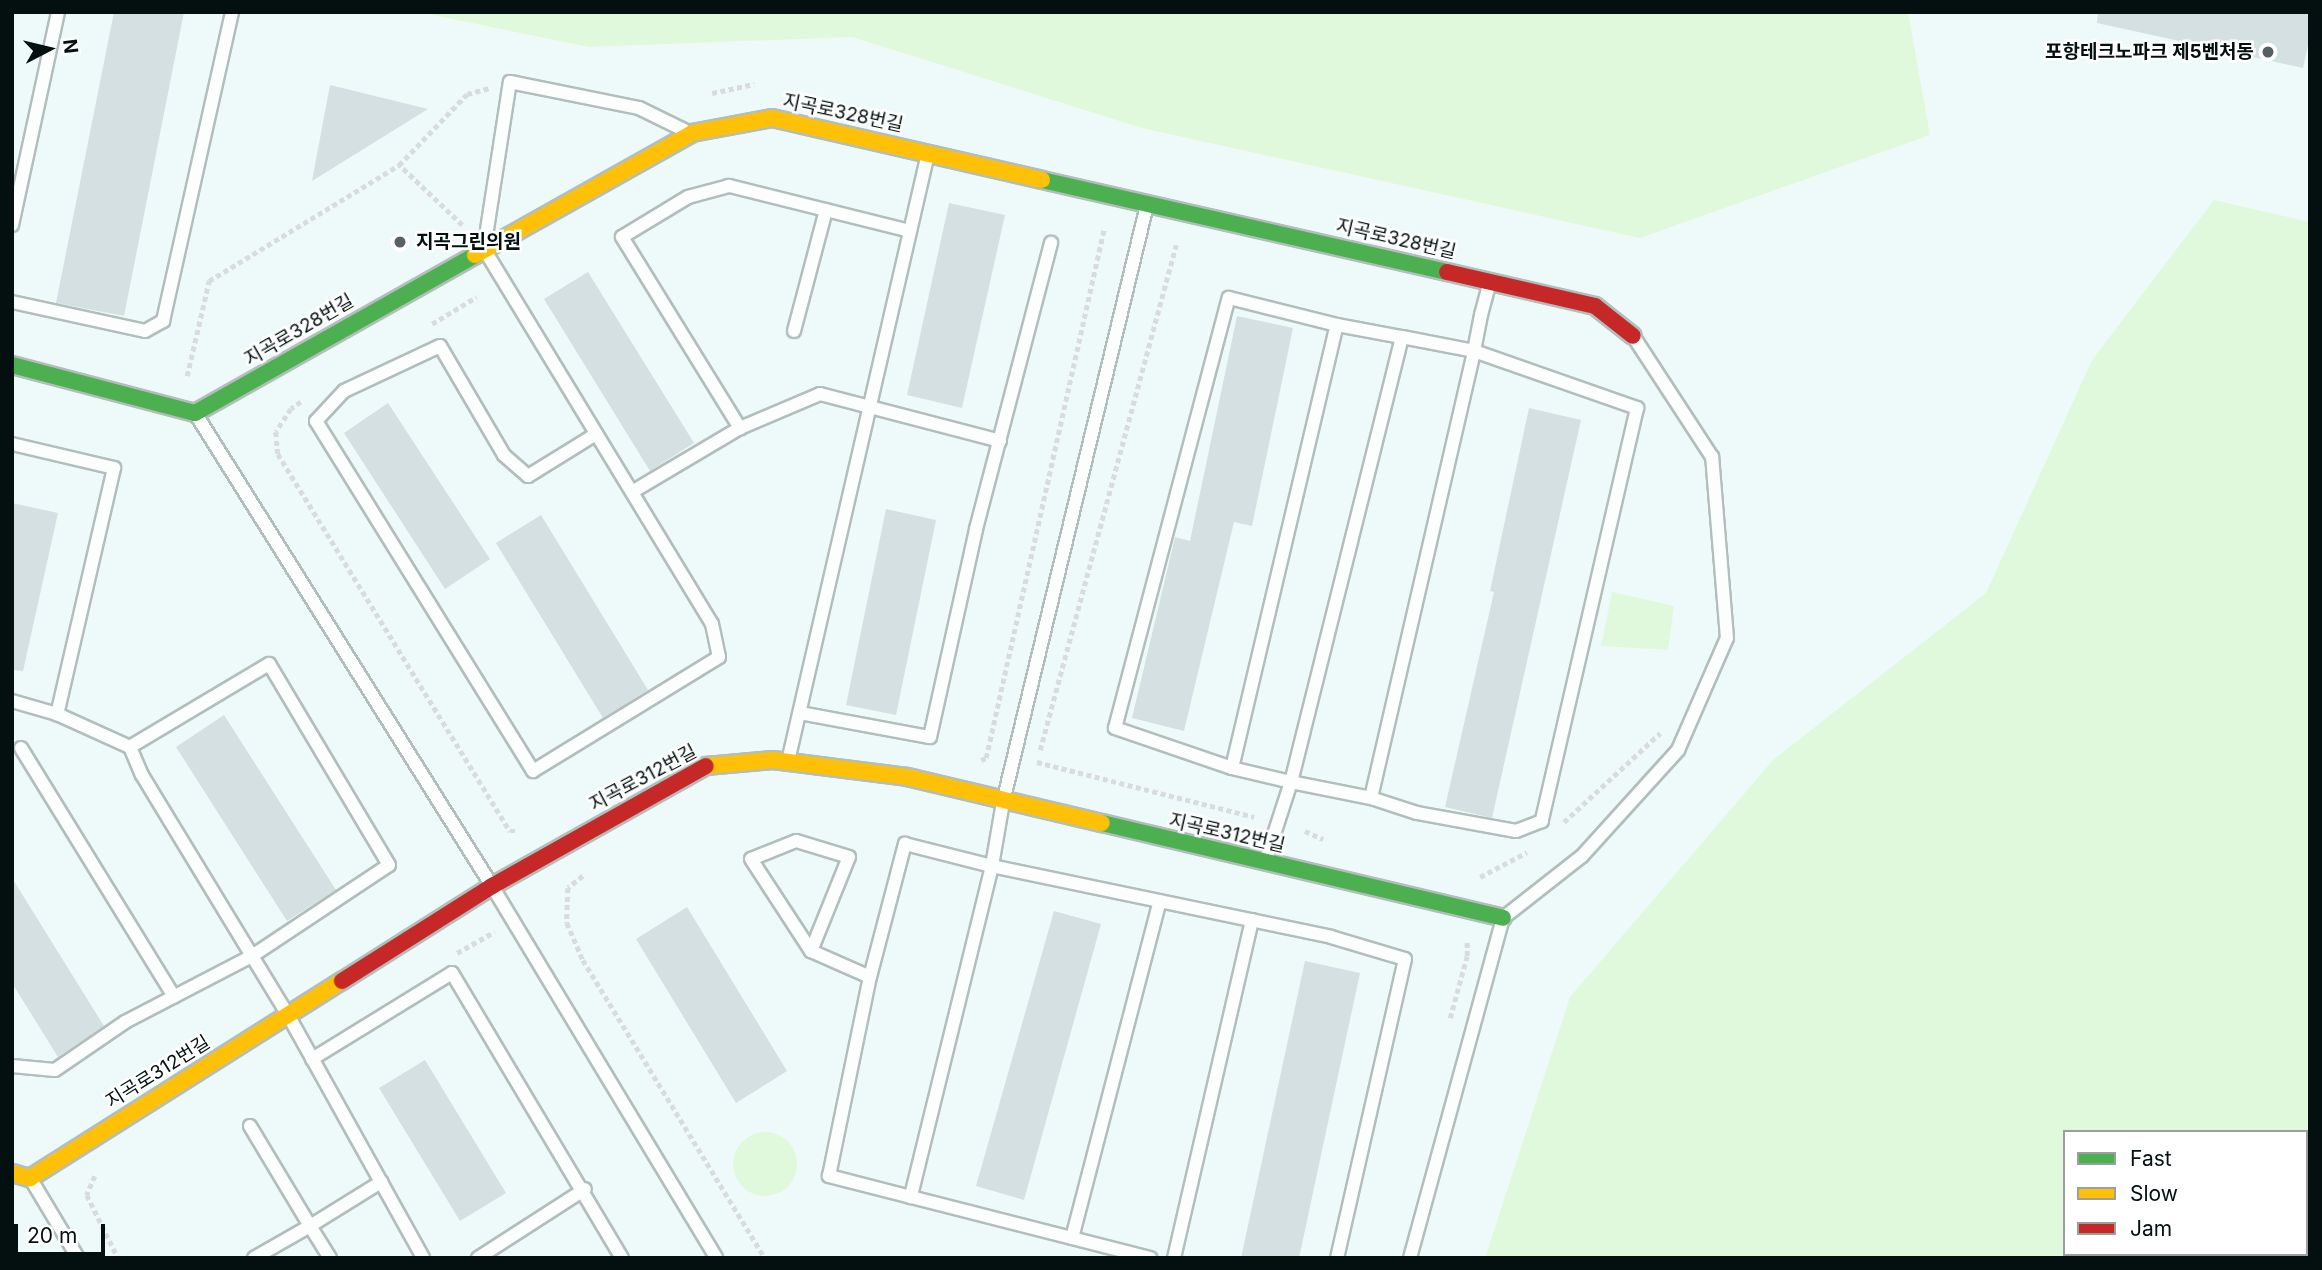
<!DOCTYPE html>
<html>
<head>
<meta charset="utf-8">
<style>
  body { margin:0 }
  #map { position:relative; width:2322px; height:1270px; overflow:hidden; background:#eefaf9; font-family:Inter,"Noto Sans KR",sans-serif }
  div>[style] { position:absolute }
  .green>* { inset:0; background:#e0f9dd }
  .round { border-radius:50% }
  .building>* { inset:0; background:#d4e0e2 }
  .path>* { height:4.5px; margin-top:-2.25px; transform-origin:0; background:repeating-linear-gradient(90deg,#d8dcdc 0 5px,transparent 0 8.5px) }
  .roads { filter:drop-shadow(2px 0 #b2bebc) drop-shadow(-2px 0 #b2bebc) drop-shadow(0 2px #b2bebc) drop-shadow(0 -2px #b2bebc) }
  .lane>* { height:12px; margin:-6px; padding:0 6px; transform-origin:6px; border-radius:6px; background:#fcfefe }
  .fast>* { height:16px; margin:-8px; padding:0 8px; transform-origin:8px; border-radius:8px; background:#4caf50 }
  .slow>* { height:16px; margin:-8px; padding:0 8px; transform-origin:8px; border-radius:8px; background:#ffc107 }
  .jam>* { height:16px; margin:-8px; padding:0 8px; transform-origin:8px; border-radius:8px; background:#c62828 }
  .dots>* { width:19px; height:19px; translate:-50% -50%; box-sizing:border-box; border:4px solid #fff; border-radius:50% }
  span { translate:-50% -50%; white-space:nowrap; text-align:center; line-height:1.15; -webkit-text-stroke:5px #fff; paint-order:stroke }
  .poi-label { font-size:19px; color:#041010; font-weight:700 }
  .right { translate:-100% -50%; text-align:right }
  .left { translate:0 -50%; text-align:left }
  .street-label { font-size:19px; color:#041010 }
  .frame { position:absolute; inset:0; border:14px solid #041010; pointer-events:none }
  .legend { position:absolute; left:2063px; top:1130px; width:245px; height:126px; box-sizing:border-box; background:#fff; border:2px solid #9b9f9f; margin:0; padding:9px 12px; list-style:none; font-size:21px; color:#041010 }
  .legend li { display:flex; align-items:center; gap:14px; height:35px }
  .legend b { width:35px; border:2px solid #9b9f9f }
  .north { position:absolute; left:14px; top:14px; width:70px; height:70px; -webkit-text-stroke:5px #fff; paint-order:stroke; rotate:83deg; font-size:19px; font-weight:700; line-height:28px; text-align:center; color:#041010 }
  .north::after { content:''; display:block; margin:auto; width:24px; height:32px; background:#041010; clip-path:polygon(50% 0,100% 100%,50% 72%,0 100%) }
  .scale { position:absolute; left:14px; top:1224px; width:91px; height:32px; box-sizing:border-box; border:4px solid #041010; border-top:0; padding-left:9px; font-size:21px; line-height:24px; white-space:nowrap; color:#041010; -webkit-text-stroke:5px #fff; paint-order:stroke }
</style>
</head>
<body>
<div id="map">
  <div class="green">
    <i style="clip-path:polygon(418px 12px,1908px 12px,1930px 135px,1640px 238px,1142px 128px,852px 37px,589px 47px)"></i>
    <i style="clip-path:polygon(evenodd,2214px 200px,2310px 222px,2310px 1258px,1485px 1258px,1570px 997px,1773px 760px,1986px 593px,2092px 360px,2214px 200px,2065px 1132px,2306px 1132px,2306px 1254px,2065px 1254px,2065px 1132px)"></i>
    <i style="clip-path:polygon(1612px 592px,1674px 606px,1668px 650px,1601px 646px)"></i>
    <i class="round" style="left:733px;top:1132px;width:64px;height:64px"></i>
  </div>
  <div class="building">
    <i style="clip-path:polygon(114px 12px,184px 12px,124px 316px,56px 303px)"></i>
    <i style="clip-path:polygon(2098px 12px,2310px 12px,2310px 36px,2303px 68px,2097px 23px)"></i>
    <i style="clip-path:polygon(330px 85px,428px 109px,312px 181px)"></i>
    <i style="clip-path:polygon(949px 203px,1005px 215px,962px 408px,907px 395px)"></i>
    <i style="clip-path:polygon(588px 272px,694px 443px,650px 471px,544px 299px)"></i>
    <i style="clip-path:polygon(1237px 316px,1293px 328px,1252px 526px,1234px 522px,1184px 731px,1132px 718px,1175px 537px,1190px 541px)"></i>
    <i style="clip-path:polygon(388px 403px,490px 559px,445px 589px,344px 433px)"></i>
    <i style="clip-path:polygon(1529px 408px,1581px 420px,1492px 818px,1445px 807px,1494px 592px,1490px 591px)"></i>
    <i style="clip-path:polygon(12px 503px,58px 513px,23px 671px,12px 670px)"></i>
    <i style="clip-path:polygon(886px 509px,936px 520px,896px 715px,846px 705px)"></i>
    <i style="clip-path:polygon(541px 515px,648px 690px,603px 718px,496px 543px)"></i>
    <i style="clip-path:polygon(224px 715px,336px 890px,287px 921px,176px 747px)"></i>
    <i style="clip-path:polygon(12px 878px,104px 1026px,58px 1057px,12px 983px)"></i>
    <i style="clip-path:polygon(687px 907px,787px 1071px,736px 1103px,636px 939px)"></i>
    <i style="clip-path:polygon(1054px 911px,1101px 924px,1024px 1200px,976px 1186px)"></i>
    <i style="clip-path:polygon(1305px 961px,1360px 973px,1299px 1258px,1241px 1258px)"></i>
    <i style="clip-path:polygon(425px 1060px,506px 1193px,460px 1221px,379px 1088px)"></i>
  </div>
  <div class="path">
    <i style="left:712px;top:93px;width:43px;rotate:-12.1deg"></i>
    <i style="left:462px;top:225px;width:87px;rotate:-136.4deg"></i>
    <i style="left:399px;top:165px;width:98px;rotate:-46.2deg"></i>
    <i style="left:467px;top:94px;width:23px;rotate:-15deg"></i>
    <i style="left:432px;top:324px;width:52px;rotate:-31.5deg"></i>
    <i style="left:187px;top:376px;width:98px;rotate:-77deg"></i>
    <i style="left:209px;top:281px;width:223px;rotate:-31.4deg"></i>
    <i style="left:301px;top:402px;width:12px;rotate:145deg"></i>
    <i style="left:291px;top:409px;width:27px;rotate:123deg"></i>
    <i style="left:276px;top:432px;width:22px;rotate:85deg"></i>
    <i style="left:278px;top:454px;width:443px;rotate:58.4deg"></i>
    <i style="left:510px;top:831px;width:8px"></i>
    <i style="left:1040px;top:750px;width:523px;rotate:-74.93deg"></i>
    <i style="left:981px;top:760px;width:5px;rotate:-22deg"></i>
    <i style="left:986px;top:758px;width:542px;rotate:-77.43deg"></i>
    <i style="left:1037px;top:762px;width:224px;rotate:14.2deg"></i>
    <i style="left:1564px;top:822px;width:131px;rotate:-42.8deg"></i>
    <i style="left:1305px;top:831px;width:20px;rotate:24deg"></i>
    <i style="left:583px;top:876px;width:19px;rotate:141deg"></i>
    <i style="left:568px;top:888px;width:35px;rotate:92deg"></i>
    <i style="left:567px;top:923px;width:40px;rotate:66.6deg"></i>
    <i style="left:583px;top:960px;width:349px;rotate:58.6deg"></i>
    <i style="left:1480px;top:877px;width:53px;rotate:-28deg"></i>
    <i style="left:457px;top:953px;width:43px;rotate:-29.6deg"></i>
    <i style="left:1450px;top:1018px;width:64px;rotate:-74.7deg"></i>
    <i style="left:1467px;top:956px;width:15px;rotate:-90deg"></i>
    <i style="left:2306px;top:1167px;width:5px;rotate:-37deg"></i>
    <i style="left:95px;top:1176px;width:21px;rotate:113deg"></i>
    <i style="left:87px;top:1195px;width:70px;rotate:63.8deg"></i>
    <i style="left:2236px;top:1258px;width:5px;rotate:-53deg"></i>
  </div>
  <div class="roads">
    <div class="lane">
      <i style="left:1147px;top:205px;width:614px;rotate:103.56deg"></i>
      <i style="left:1003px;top:802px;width:65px;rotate:99.8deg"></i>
      <i style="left:992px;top:866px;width:341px;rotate:103.8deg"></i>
      <i style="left:911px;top:1197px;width:85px;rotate:-165.6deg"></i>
      <i style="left:829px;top:1176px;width:203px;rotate:-78.4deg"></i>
      <i style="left:870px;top:977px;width:138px;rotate:-75.3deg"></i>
      <i style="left:905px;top:844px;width:90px;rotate:14.2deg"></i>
      <i style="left:992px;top:866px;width:346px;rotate:11.8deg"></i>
      <i style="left:1331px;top:937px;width:77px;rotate:16.6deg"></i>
      <i style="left:1405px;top:959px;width:307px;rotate:102.8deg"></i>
      <i style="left:12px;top:225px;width:218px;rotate:-77.8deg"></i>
      <i style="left:910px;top:231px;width:187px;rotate:-166deg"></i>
      <i style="left:729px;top:186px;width:42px;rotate:165deg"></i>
      <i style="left:688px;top:197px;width:77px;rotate:148.8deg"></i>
      <i style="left:622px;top:237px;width:225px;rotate:58.3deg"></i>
      <i style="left:740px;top:428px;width:87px;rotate:-23deg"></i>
      <i style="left:820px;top:394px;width:186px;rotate:14.6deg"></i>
      <i style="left:12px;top:302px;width:136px;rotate:12.3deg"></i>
      <i style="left:145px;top:331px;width:21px;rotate:-29deg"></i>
      <i style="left:163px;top:321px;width:317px;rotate:-77.4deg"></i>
      <i style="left:794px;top:331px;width:125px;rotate:-75.2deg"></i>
      <i style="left:1402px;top:337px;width:459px;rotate:104deg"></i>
      <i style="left:1291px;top:782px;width:61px;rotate:-166.7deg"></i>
      <i style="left:1232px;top:768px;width:455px;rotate:-76.7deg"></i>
      <i style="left:1337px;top:325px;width:66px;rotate:10.5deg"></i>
      <i style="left:1402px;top:337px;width:73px;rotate:11deg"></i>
      <i style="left:1474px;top:351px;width:173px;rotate:19.3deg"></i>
      <i style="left:1637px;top:408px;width:424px;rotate:103deg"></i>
      <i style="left:1542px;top:821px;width:28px;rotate:159deg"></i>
      <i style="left:1516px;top:831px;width:101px;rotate:-169.7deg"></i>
      <i style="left:1417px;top:813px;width:48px;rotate:-161.9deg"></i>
      <i style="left:1371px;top:798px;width:459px;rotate:-77deg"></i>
      <i style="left:1474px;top:351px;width:37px;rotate:-79deg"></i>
      <i style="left:1481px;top:315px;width:31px;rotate:-75deg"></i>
      <i style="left:197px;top:416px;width:555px;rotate:57.89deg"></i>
      <i style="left:492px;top:886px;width:434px;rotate:58.9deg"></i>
      <i style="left:596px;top:434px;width:80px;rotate:148.3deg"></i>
      <i style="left:528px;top:476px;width:32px;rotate:-139deg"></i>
      <i style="left:504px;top:455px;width:126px;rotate:-120.4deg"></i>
      <i style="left:440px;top:346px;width:106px;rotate:154.9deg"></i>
      <i style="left:344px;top:391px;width:41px;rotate:133deg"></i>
      <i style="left:316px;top:421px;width:412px;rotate:58.2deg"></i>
      <i style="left:533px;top:771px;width:218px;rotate:-31.5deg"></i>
      <i style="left:719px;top:657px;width:34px;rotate:-102deg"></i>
      <i style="left:712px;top:624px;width:439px;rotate:-121.3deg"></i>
      <i style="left:484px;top:249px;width:169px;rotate:-81.2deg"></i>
      <i style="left:510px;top:82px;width:132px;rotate:11.4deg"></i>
      <i style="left:639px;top:108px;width:50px;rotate:26.1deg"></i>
      <i style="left:12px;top:444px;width:105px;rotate:13.2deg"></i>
      <i style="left:114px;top:468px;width:253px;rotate:103deg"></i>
      <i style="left:57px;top:714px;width:47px;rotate:-163.9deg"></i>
      <i style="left:632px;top:492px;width:126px;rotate:-30.7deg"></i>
      <i style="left:800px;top:713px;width:132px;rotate:10.5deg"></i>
      <i style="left:930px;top:737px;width:213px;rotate:-77.5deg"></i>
      <i style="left:976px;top:529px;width:296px;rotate:-75.3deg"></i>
      <i style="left:57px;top:714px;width:80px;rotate:24.3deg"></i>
      <i style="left:130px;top:747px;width:30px;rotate:67deg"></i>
      <i style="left:142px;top:775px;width:281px;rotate:58.7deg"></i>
      <i style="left:288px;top:1015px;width:278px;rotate:60.9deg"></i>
      <i style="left:21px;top:748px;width:292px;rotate:58.4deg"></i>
      <i style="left:789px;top:757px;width:615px;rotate:-77.03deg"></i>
      <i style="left:1232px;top:768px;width:124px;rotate:-161.1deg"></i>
      <i style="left:1115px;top:728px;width:445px;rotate:-75.2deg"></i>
      <i style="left:1229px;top:298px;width:111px;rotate:14deg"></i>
      <i style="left:1266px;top:859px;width:81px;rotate:-72deg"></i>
      <i style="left:1291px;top:782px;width:82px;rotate:11.3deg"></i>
      <i style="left:811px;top:951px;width:101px;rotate:-68deg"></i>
      <i style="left:849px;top:857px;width:55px;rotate:-163.2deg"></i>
      <i style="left:796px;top:841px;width:48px;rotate:158.2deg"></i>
      <i style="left:751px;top:859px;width:110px;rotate:56.9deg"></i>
      <i style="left:811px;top:951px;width:64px;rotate:23.8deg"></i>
      <i style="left:312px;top:1059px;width:164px;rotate:-31.6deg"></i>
      <i style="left:452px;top:973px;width:332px;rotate:59.2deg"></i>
      <i style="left:12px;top:1066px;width:43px;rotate:5.3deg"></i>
      <i style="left:55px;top:1070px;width:85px;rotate:-34.4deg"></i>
      <i style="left:125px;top:1022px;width:143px;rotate:-27.5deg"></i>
      <i style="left:252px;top:956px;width:164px;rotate:-33.6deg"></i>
      <i style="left:389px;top:865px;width:234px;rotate:-120.8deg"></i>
      <i style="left:269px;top:664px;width:162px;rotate:149.2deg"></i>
      <i style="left:250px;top:1126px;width:117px;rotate:59deg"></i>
      <i style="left:310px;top:1226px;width:84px;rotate:-31.8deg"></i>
      <i style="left:32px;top:1181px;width:90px;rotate:59.1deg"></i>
      <i style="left:911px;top:1197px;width:247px;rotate:14.3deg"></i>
      <i style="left:1072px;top:1238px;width:348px;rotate:-75.4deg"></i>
      <i style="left:254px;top:1258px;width:64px;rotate:-29.7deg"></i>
      <i style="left:310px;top:1226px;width:38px;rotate:58deg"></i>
      <i style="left:478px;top:1258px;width:127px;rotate:-32.8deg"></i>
      <i style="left:1174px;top:1258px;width:347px;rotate:-77deg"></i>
      <i style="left:1410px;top:1258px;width:352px;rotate:-74.7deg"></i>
      <i style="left:1503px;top:918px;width:100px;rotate:-38.1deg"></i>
      <i style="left:1582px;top:856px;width:143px;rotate:-47.8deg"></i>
      <i style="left:1678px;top:750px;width:122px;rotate:-66.4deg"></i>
      <i style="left:1727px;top:638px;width:182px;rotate:-94.7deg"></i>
      <i style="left:1712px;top:457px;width:141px;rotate:-123.1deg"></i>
    </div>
    <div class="fast">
      <i style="left:1042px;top:180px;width:415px;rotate:12.8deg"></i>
      <i style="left:12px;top:365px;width:189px;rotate:14.7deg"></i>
      <i style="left:195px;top:413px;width:322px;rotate:-29.4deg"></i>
      <i style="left:1102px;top:823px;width:412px;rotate:13.3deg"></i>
    </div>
    <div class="slow">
      <i style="left:475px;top:255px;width:249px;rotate:-29.3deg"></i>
      <i style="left:692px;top:133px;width:81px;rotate:-10.6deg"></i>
      <i style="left:772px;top:118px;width:277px;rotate:12.9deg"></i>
      <i style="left:706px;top:766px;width:67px;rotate:-5.1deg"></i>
      <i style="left:773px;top:760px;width:135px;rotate:7.2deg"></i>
      <i style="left:907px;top:777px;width:200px;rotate:13.3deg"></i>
      <i style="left:12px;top:1173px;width:19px;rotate:16deg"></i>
      <i style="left:30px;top:1178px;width:369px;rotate:-32.3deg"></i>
    </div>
    <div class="jam">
      <i style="left:1447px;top:272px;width:152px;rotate:12.9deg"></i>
      <i style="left:1595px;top:306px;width:48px;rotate:38.3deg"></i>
      <i style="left:342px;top:981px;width:178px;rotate:-32.3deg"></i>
      <i style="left:492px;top:886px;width:245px;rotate:-29.3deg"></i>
    </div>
  </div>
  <div class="dots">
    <i style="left:2268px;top:52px;background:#566262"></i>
    <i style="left:400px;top:242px;background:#566262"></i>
  </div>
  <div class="poi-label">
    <span class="right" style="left:2254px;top:52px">포항테크노파크 제5벤처동</span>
    <span class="left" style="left:416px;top:242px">지곡그린의원</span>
  </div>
  <div class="street-label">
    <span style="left:843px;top:113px;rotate:12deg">지곡로328번길</span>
    <span style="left:1396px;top:239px;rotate:13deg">지곡로328번길</span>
    <span style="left:299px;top:330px;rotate:-30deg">지곡로328번길</span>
    <span style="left:643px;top:778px;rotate:-28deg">지곡로312번길</span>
    <span style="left:1227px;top:833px;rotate:13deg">지곡로312번길</span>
    <span style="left:158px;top:1072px;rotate:-32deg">지곡로312번길</span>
  </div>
  <div class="frame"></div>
  <ul class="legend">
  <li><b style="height:9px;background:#4caf50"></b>Fast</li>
  <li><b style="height:9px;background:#ffc107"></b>Slow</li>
  <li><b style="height:9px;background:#c62828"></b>Jam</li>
  </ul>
  <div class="north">N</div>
  <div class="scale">20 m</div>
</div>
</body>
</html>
